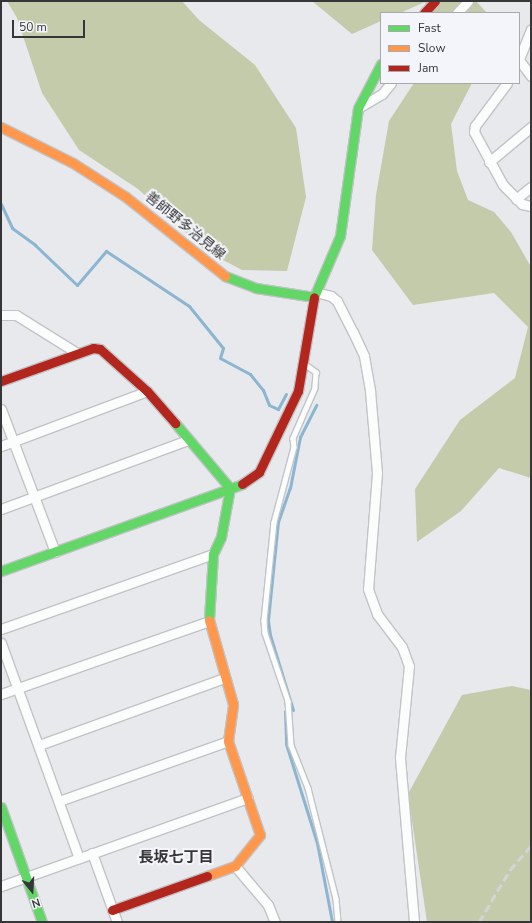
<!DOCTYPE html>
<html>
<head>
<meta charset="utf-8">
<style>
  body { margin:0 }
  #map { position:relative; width:532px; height:923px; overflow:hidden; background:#e7e9ec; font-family:"Nunito Sans","Noto Sans JP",sans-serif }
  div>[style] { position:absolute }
  .forest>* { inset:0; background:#c3cbab }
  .stream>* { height:3px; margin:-1.5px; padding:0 1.5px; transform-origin:1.5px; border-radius:1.5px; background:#8bb5d0 }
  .roads { filter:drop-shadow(1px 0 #c2c3c6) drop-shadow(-1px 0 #c2c3c6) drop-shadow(0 1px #c2c3c6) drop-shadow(0 -1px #c2c3c6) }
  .lane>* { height:4.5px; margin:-2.25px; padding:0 2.25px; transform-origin:2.25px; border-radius:2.25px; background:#fbfcfc }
  .street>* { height:9px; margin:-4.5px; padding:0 4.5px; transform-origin:4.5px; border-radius:4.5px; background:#fbfcfc }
  .fast>* { height:9px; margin:-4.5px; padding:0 4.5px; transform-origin:4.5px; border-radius:4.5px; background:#63d668 }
  .slow>* { height:9px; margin:-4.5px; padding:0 4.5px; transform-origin:4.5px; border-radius:4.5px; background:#ff974d }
  .jam>* { height:9px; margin:-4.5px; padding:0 4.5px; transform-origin:4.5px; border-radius:4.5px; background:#b3261e }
  .rail>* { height:3px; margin-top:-1.5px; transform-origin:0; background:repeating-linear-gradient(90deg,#d3d4d5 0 8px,transparent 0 12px) }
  span { translate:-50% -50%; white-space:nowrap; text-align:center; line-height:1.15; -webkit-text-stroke:4px #f4f5fa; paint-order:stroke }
  .street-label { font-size:14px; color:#363638 }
  .neighbourhood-label { font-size:15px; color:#363638; font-weight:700 }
  .frame { position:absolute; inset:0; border:2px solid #363638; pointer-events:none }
  .legend { position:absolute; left:380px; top:12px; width:140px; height:72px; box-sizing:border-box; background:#f4f5fa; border:1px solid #a8a9ac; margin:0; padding:5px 7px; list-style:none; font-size:12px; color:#363638 }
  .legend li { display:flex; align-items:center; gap:8px; height:20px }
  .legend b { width:20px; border:1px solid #a8a9ac }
  .north { position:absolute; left:12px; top:871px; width:40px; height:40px; -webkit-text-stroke:3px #f4f5fa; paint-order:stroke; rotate:162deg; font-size:11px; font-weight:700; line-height:16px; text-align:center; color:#363638 }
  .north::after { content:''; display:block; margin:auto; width:14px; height:18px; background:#363638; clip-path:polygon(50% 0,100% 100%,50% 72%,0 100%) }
  .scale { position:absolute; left:12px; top:20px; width:73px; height:18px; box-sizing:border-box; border:2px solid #363638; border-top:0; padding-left:5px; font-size:12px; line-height:14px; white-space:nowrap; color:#363638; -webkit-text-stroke:3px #f4f5fa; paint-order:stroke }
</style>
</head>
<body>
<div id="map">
  <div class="forest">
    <i style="clip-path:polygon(7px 1px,182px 1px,199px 20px,255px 65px,296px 128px,306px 197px,287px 271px,242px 270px,206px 251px,138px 189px,79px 150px,42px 93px,17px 18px)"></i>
    <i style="clip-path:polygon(312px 1px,476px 1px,487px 13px,427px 13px,425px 2px,400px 13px,381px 13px,381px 21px,352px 34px)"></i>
    <i style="clip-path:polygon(414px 83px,472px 83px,451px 124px,457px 171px,468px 200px,494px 212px,511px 232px,531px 267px,531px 478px,499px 468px,461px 511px,417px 542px,415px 489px,460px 420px,515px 378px,528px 327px,494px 293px,413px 305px,372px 250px,376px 195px,389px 121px)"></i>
    <i style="clip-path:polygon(512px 686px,531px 690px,531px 922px,427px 922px,408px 794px,462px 695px)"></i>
  </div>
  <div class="stream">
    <i style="left:1px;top:204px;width:26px;rotate:65deg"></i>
    <i style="left:12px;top:228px;width:29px;rotate:36deg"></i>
    <i style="left:35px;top:245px;width:58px;rotate:43.6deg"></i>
    <i style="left:77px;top:285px;width:45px;rotate:-49.5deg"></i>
    <i style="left:106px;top:251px;width:100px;rotate:33.5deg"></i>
    <i style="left:189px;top:306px;width:54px;rotate:51deg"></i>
    <i style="left:223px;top:348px;width:10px;rotate:107deg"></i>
    <i style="left:220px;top:358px;width:34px;rotate:28deg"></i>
    <i style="left:250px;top:374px;width:21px;rotate:51deg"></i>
    <i style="left:263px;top:390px;width:16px;rotate:68deg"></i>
    <i style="left:269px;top:405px;width:10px;rotate:24deg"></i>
    <i style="left:278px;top:409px;width:17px;rotate:-62deg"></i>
    <i style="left:293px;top:710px;width:78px;rotate:-107deg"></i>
    <i style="left:270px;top:635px;width:15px;rotate:-98deg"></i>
    <i style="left:268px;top:620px;width:99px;rotate:-84.2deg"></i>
    <i style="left:278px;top:522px;width:36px;rotate:-71deg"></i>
    <i style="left:290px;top:488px;width:52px;rotate:-78.9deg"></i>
    <i style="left:300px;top:437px;width:36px;rotate:-63deg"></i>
    <i style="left:285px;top:711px;width:33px;rotate:88deg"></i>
    <i style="left:286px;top:744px;width:104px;rotate:72.6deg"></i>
    <i style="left:317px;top:843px;width:80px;rotate:79.2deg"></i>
  </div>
  <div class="roads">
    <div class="lane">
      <i style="left:305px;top:364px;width:14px;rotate:36deg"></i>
      <i style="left:316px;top:372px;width:16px;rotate:94deg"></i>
      <i style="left:315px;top:388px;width:55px;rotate:113.7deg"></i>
      <i style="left:293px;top:438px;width:9px;rotate:84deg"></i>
      <i style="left:294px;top:447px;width:78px;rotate:104.9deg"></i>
      <i style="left:274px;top:522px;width:99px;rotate:95.8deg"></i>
      <i style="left:264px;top:620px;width:13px;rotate:86deg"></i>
      <i style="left:265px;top:633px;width:72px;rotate:71.3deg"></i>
      <i style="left:288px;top:701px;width:44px;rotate:86.1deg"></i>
      <i style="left:291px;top:745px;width:46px;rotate:68.4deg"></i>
      <i style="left:308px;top:788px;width:114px;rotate:75.8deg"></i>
      <i style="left:336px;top:899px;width:23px;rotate:85deg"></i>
    </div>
    <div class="street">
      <i style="left:457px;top:13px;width:16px;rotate:-47deg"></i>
      <i style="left:519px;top:59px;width:32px;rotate:-68deg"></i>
      <i style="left:519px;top:60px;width:20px;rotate:53deg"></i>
      <i style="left:507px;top:83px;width:54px;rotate:126.7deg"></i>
      <i style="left:475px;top:126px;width:6px;rotate:99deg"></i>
      <i style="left:474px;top:132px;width:60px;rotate:61.3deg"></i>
      <i style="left:503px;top:185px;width:27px;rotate:45deg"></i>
      <i style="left:522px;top:204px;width:9px;rotate:13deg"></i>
      <i style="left:360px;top:107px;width:26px;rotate:-31deg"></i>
      <i style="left:382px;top:94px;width:14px;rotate:-51deg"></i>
      <i style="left:489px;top:162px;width:55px;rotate:-39.8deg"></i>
      <i style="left:516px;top:199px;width:19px;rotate:-39deg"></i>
      <i style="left:316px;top:292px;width:16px;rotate:15deg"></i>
      <i style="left:331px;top:296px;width:8px;rotate:40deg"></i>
      <i style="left:337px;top:301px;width:35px;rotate:63deg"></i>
      <i style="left:353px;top:332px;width:26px;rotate:65deg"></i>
      <i style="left:364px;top:356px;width:36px;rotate:80deg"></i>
      <i style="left:370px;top:391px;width:82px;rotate:85.1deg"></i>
      <i style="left:377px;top:473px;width:116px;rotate:94.4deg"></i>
      <i style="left:368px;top:589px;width:27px;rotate:70deg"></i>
      <i style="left:377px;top:614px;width:41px;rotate:52.9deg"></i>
      <i style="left:402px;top:647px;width:20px;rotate:70deg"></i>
      <i style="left:409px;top:666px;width:92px;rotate:95.6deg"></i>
      <i style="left:400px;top:758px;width:165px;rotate:85.1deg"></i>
      <i style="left:1px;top:315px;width:15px"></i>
      <i style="left:16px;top:315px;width:72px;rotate:31.9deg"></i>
      <i style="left:1px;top:409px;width:153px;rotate:69.3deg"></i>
      <i style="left:1px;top:446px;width:156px;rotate:-20.6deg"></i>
      <i style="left:1px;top:509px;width:199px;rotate:-20.3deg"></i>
      <i style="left:1px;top:629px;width:225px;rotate:-19.5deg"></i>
      <i style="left:1px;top:643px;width:229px;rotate:70.1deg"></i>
      <i style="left:1px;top:694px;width:220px;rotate:-19.3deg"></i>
      <i style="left:39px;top:745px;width:197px;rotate:-19.9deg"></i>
      <i style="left:59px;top:801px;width:179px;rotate:-19.5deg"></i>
      <i style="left:92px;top:853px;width:73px;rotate:70.1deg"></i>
      <i style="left:235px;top:866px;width:51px;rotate:49.8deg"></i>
      <i style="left:268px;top:905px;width:18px;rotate:68deg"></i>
      <i style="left:1px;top:886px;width:262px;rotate:-19.6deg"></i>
    </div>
    <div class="fast">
      <i style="left:225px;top:276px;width:33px;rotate:21deg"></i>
      <i style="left:256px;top:288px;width:59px;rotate:8.8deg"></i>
      <i style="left:314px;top:297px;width:66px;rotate:-66.9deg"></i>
      <i style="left:340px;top:236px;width:129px;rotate:-82deg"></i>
      <i style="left:358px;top:108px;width:50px;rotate:-62.4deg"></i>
      <i style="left:175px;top:423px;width:85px;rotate:49.8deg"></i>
      <i style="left:230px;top:488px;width:50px;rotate:100.4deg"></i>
      <i style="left:221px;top:537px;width:19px;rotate:115deg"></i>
      <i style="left:213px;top:554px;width:66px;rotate:93.5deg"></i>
      <i style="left:1px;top:571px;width:256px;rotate:-19.8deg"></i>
      <i style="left:1px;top:807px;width:122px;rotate:70.4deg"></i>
    </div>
    <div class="slow">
      <i style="left:1px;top:127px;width:80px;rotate:26.6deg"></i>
      <i style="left:73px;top:163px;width:63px;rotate:32.7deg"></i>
      <i style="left:126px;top:197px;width:127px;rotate:38.6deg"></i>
      <i style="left:207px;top:876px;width:30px;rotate:-20deg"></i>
      <i style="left:235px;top:866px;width:40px;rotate:-51deg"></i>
      <i style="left:260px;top:835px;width:99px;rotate:-108.8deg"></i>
      <i style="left:228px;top:741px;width:37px;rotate:-82deg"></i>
      <i style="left:233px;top:704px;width:87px;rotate:-105.9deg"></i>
    </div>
    <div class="jam">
      <i style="left:424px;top:13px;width:16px;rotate:-47deg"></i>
      <i style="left:1px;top:381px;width:98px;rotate:-19.7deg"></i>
      <i style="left:93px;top:348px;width:7px;rotate:8deg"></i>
      <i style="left:100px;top:349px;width:63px;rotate:41.8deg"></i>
      <i style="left:147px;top:391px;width:43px;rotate:48.8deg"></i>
      <i style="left:242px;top:484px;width:21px;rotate:-35deg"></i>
      <i style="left:259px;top:472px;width:90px;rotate:-64.3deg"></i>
      <i style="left:298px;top:391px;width:95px;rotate:-80.3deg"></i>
      <i style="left:112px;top:910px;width:101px;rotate:-19.7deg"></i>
    </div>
  </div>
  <div class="rail">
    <i style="left:479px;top:922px;width:61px;rotate:-59.2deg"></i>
    <i style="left:510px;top:870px;width:32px;rotate:-49deg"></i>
  </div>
  <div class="street-label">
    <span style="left:185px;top:226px;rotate:39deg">善師野多治見線</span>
  </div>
  <div class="neighbourhood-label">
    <span style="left:176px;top:858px">長坂七丁目</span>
  </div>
  <div class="frame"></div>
  <ul class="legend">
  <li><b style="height:5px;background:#63d668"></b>Fast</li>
  <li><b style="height:5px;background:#ff974d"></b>Slow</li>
  <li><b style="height:5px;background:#b3261e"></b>Jam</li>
  </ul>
  <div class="north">N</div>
  <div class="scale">50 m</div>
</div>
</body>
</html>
